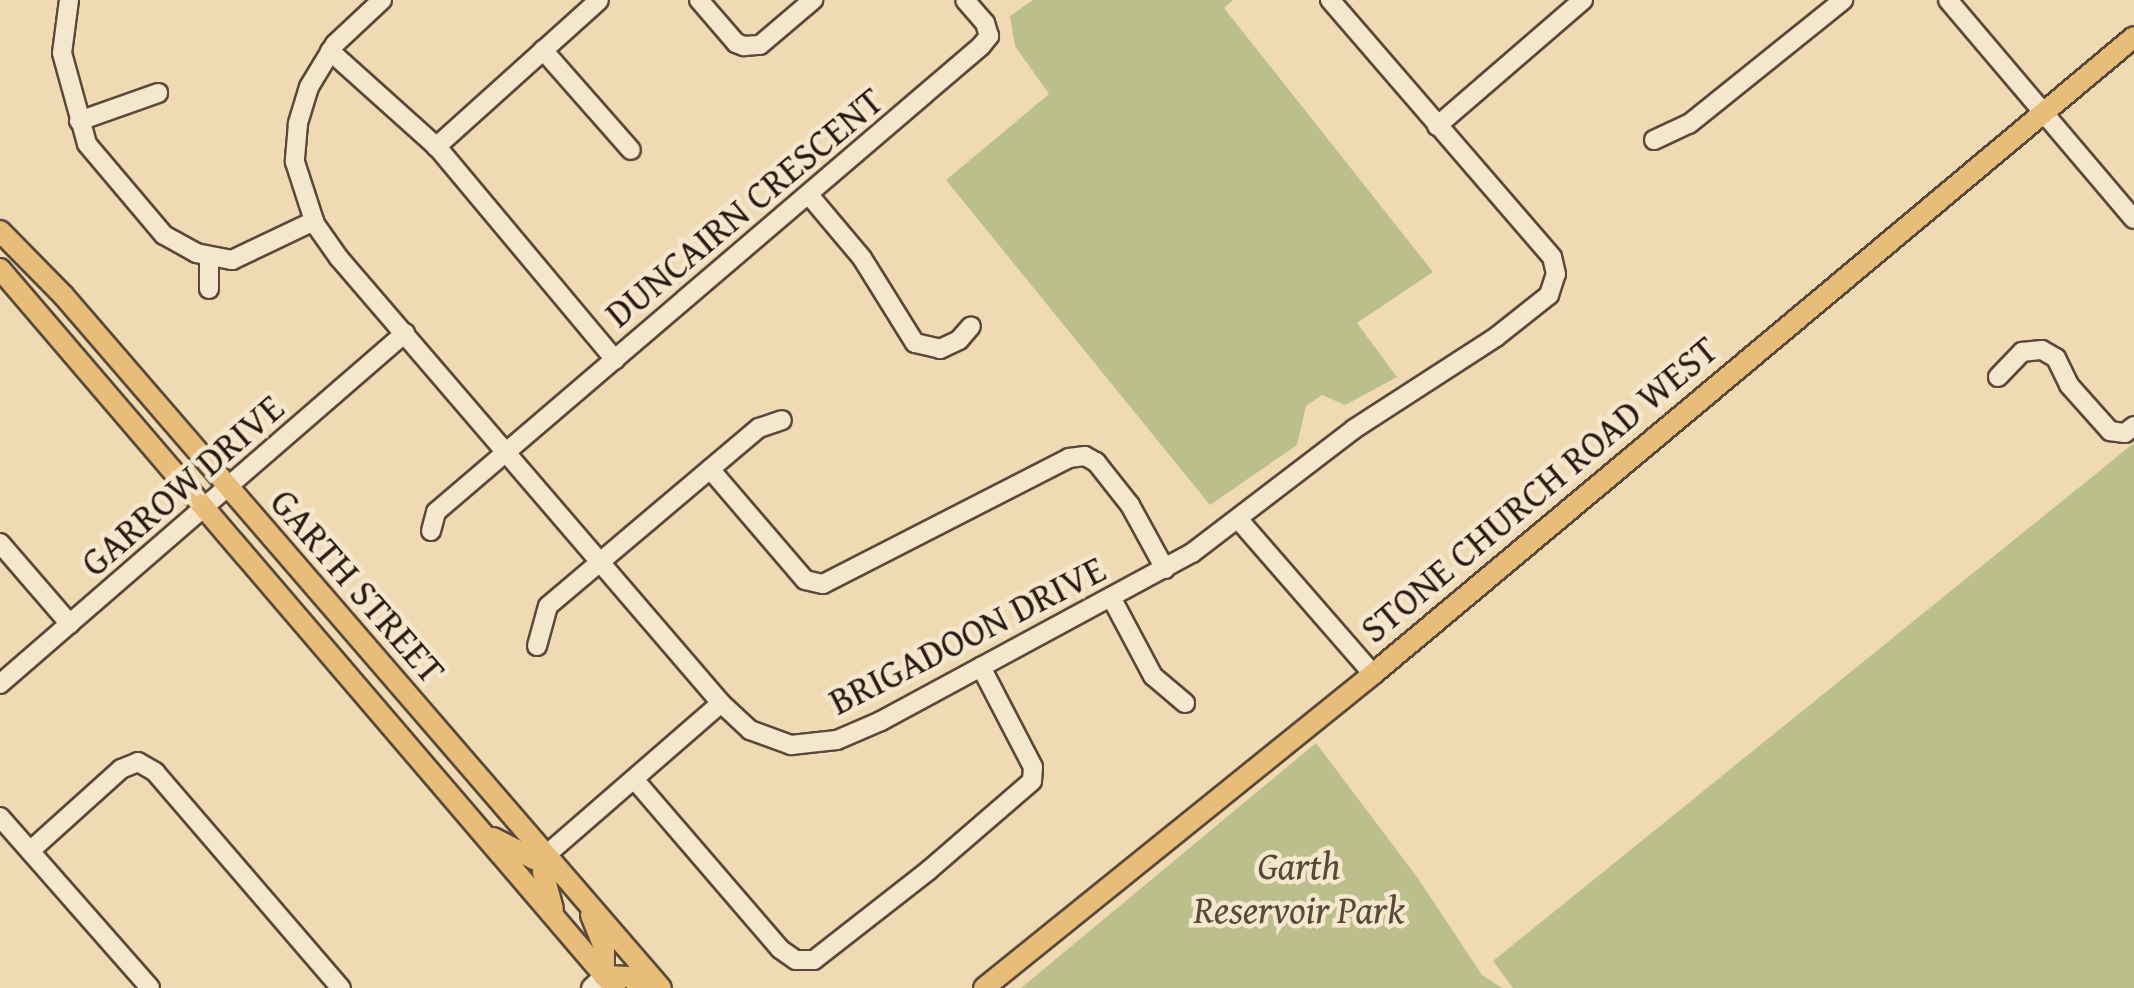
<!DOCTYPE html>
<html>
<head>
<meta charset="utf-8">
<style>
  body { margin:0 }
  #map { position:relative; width:2134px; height:988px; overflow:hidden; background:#efdab3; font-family:"Gentium Book Plus",serif }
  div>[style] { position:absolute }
  .green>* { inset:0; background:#bbbf8b }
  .roads { filter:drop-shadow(2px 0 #5a493a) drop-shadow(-2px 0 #5a493a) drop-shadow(0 2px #5a493a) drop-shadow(0 -2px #5a493a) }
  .minor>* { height:18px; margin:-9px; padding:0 9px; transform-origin:9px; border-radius:9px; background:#f5e7ce }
  .major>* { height:20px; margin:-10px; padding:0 10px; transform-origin:10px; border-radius:10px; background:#e8bd7a }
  span { translate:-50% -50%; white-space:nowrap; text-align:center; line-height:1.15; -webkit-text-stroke:9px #f5e7ce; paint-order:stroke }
  .street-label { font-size:38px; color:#291911 }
  .park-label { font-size:38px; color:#554b36; font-style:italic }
</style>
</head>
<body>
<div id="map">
  <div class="green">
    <i style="clip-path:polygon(1033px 0,1233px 0,1224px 8px,1433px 272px,1357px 323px,1397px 377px,1345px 405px,1322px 395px,1306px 406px,1297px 445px,1210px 505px,946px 180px,1049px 94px,1015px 46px,1010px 16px)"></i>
    <i style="clip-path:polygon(2134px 443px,2134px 988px,1513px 988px,1493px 961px)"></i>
    <i style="clip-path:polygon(1316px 743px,1417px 877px,1482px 975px,1502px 988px,1021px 988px)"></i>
  </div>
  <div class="roads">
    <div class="minor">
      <i style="left:69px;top:0;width:53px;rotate:97.5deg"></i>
      <i style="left:62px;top:53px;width:94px;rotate:74.6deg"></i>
      <i style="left:87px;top:144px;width:119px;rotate:49.8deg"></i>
      <i style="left:164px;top:235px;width:37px;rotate:29deg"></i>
      <i style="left:196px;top:253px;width:37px;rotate:11deg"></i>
      <i style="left:232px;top:260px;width:91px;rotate:-25.4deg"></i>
      <i style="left:382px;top:0;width:64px;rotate:136.9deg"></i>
      <i style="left:335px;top:44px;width:50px;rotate:121.2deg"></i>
      <i style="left:309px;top:87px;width:39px;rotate:107deg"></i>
      <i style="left:298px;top:124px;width:38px;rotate:95deg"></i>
      <i style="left:295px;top:162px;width:65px;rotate:72.1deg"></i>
      <i style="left:315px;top:224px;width:42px;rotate:54.8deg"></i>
      <i style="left:339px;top:258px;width:586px;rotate:49.36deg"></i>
      <i style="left:721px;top:703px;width:40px;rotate:43deg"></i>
      <i style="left:750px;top:730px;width:44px;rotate:20.1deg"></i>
      <i style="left:791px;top:745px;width:46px;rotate:-6.2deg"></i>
      <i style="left:837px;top:740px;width:48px;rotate:-23.4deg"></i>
      <i style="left:881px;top:721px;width:353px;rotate:-28.4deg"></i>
      <i style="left:1192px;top:553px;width:204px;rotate:-37.4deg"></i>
      <i style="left:1354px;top:429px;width:169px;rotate:-32.9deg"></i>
      <i style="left:1496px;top:337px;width:68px;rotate:-38.4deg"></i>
      <i style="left:1549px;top:295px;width:22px;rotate:-72deg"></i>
      <i style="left:1556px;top:274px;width:17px;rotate:-103deg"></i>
      <i style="left:1552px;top:257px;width:340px;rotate:-130.8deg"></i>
      <i style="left:699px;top:0;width:57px;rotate:49.3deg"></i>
      <i style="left:736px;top:43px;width:9px;rotate:21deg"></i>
      <i style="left:744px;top:46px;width:16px;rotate:-4deg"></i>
      <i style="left:760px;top:45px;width:70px;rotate:-40.3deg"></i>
      <i style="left:1948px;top:0;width:287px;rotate:49.7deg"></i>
      <i style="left:543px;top:50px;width:133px;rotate:48.7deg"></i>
      <i style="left:330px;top:51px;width:145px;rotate:41.9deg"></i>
      <i style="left:438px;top:148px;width:276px;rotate:50.1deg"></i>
      <i style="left:79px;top:121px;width:84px;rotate:-19.5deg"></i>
      <i style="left:1437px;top:126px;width:193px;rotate:-40.8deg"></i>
      <i style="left:1654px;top:140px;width:38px;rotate:-25deg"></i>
      <i style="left:1689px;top:124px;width:198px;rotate:-38.8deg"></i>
      <i style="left:436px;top:147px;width:219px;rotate:-42deg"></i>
      <i style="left:809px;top:195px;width:82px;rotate:49.9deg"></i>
      <i style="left:862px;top:258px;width:100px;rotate:58.1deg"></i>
      <i style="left:915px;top:343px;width:26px;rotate:13deg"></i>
      <i style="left:940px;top:349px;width:21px;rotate:-25deg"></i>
      <i style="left:959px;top:340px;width:18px;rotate:-49deg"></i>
      <i style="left:209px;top:289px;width:33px;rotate:-90deg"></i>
      <i style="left:1998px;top:377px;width:35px;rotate:-46deg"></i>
      <i style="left:2022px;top:352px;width:20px;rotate:-6deg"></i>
      <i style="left:2042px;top:350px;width:16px;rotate:30deg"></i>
      <i style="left:2056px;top:358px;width:30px;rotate:64deg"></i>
      <i style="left:2069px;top:385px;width:62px;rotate:48.3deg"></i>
      <i style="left:2110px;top:431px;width:15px;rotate:8deg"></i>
      <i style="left:2125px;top:433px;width:11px;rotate:-38deg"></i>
      <i style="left:710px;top:469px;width:146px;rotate:49.4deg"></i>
      <i style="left:805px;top:580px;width:18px;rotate:13deg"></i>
      <i style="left:823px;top:584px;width:276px;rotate:-27.1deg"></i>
      <i style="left:1069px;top:458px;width:16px;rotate:-7deg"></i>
      <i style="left:1085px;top:456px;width:13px;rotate:29deg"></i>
      <i style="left:1096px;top:462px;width:55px;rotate:51.7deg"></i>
      <i style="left:1130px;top:505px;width:73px;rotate:61.3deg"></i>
      <i style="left:1239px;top:520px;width:204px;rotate:49deg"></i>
      <i style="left:431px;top:531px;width:20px;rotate:-75deg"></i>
      <i style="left:436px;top:512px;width:717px;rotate:-40.53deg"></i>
      <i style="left:981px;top:46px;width:13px;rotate:-51deg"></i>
      <i style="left:989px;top:36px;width:14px;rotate:-107deg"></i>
      <i style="left:985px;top:23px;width:30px;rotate:-131deg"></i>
      <i style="left:0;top:543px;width:107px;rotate:49.2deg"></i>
      <i style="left:1112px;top:599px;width:87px;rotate:62deg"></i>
      <i style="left:1153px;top:676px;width:42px;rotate:40.2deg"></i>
      <i style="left:537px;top:646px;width:41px;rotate:-74.6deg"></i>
      <i style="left:548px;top:606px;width:276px;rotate:-40.2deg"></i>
      <i style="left:759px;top:428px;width:24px;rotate:-19deg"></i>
      <i style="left:0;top:684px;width:536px;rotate:-40.91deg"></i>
      <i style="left:634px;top:779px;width:224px;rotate:49.3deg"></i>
      <i style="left:780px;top:949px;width:19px;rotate:35deg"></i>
      <i style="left:796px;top:960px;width:18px"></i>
      <i style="left:814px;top:960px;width:146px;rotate:-38deg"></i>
      <i style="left:929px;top:870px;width:136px;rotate:-40.8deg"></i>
      <i style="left:1032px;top:781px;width:14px;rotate:-86deg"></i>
      <i style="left:1033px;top:767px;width:113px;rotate:-117.5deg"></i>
      <i style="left:0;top:817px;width:227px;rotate:48.7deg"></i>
      <i style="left:30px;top:851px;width:122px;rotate:-42deg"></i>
      <i style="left:121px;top:769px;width:18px;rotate:-22deg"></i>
      <i style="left:138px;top:762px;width:20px;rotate:30deg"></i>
      <i style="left:155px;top:772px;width:285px;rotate:49.3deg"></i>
      <i style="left:545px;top:856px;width:233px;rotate:-41deg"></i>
      <i style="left:591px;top:988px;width:18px;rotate:-43deg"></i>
    </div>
    <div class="major">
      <i style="left:0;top:231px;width:90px;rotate:45.5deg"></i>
      <i style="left:63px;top:295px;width:915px;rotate:49.21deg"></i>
      <i style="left:0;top:269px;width:946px;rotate:49.46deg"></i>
      <i style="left:493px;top:838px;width:46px;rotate:27.1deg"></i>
      <i style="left:534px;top:859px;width:11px;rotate:-15deg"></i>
      <i style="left:545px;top:856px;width:16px;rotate:97deg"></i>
      <i style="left:543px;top:872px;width:38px;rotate:75deg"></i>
      <i style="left:591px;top:915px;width:35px;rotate:68deg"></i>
      <i style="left:604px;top:948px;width:28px;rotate:90deg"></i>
      <i style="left:604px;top:976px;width:26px;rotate:2deg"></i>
      <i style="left:630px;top:977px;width:17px;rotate:40deg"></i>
      <i style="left:984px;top:988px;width:500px;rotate:-38.9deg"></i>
      <i style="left:1373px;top:674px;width:992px;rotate:-39.93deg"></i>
    </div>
  </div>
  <div class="street-label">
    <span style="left:744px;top:207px;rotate:-40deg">DUNCAIRN CRESCENT</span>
    <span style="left:182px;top:485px;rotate:-41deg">GARROW DRIVE</span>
    <span style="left:1539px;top:489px;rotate:-40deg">STONE CHURCH ROAD WEST</span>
    <span style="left:358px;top:586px;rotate:49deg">GARTH STREET</span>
    <span style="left:967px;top:635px;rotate:-27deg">BRIGADOON DRIVE</span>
  </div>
  <div class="park-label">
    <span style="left:1299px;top:888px">Garth<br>Reservoir Park</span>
  </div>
</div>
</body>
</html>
